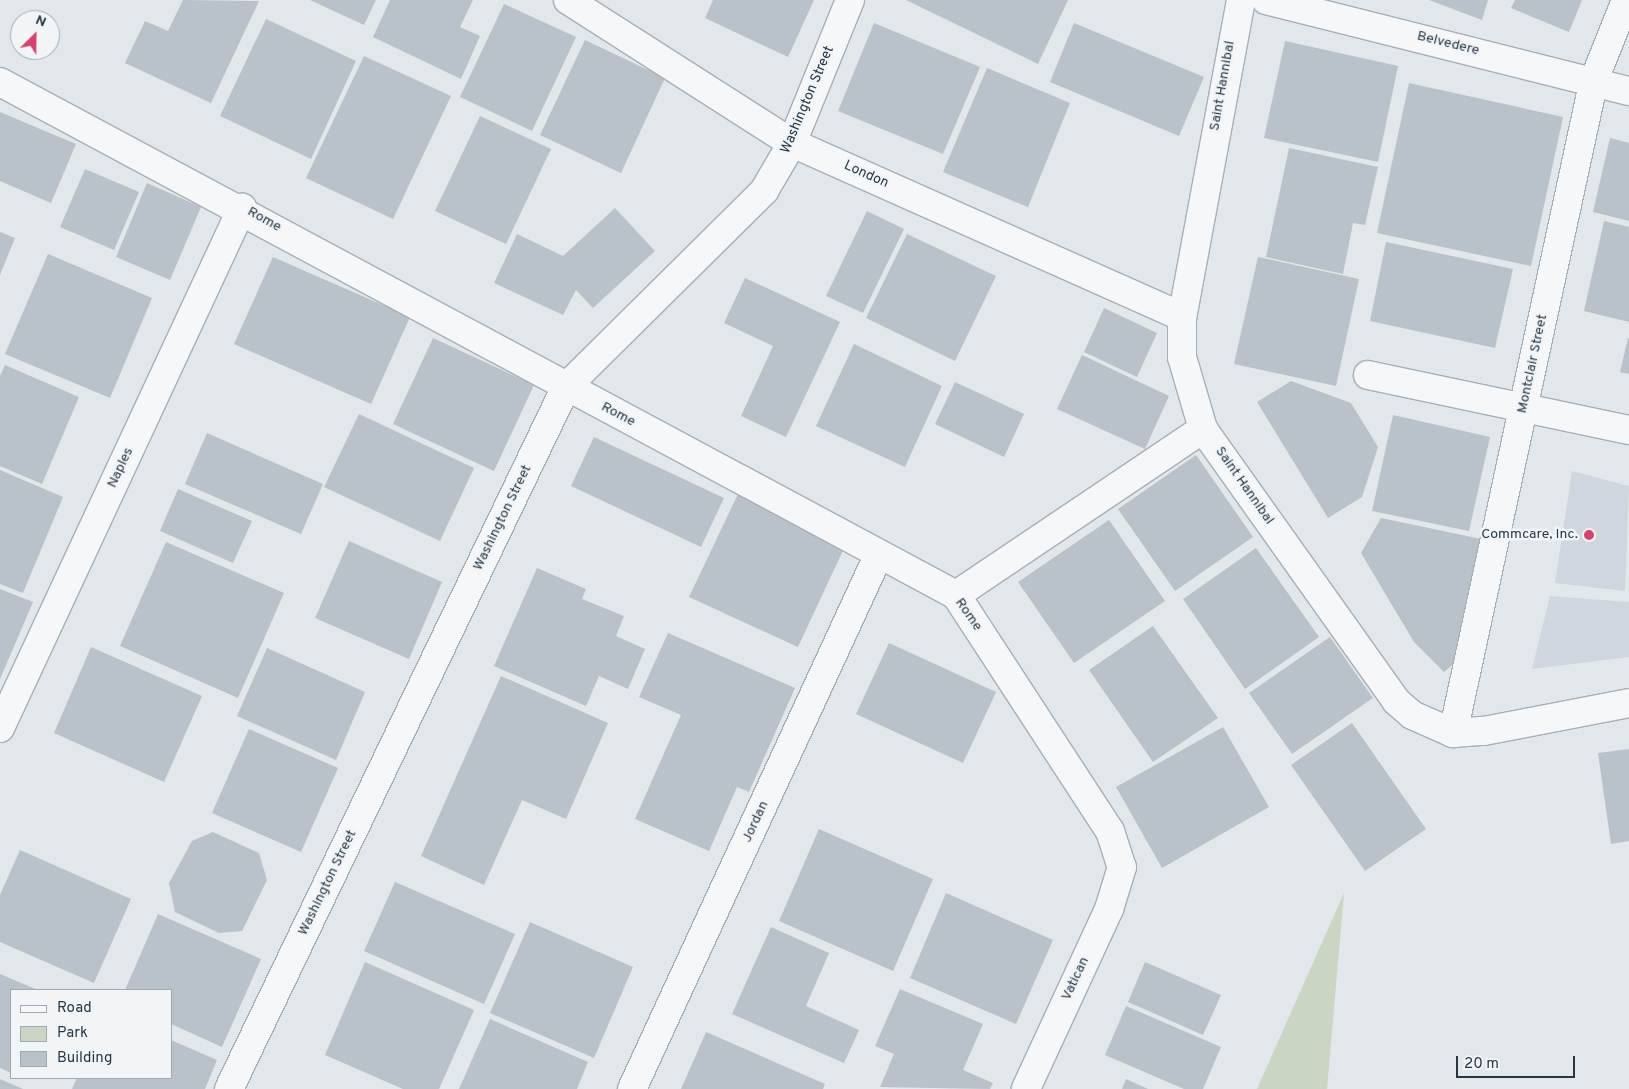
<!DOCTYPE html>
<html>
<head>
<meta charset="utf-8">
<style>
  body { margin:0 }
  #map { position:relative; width:1629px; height:1089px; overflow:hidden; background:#e2e7eb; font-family:Overpass,sans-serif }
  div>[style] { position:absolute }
  .built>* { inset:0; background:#d0d6dd }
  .green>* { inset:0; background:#cad5c3 }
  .building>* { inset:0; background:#b9c1c9 }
  .roads { filter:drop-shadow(1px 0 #a7afb6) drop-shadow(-1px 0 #a7afb6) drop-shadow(0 1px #a7afb6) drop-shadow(0 -1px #a7afb6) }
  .minor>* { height:28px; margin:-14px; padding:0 14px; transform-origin:14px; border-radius:14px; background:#f5f7f9 }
  .dots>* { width:14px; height:14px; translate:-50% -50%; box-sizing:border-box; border:2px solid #f2f5f8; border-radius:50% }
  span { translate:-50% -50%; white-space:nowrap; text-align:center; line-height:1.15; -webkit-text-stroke:5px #f2f5f8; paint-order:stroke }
  .street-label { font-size:14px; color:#293744 }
  .poi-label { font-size:14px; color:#293744 }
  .right { translate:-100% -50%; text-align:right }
  .legend { position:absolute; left:10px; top:989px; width:162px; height:90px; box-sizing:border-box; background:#f2f5f8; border:1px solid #a2a9b0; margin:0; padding:6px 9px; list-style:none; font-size:15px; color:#293744 }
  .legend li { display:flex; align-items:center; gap:10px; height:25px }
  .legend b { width:25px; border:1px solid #a2a9b0 }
  .north { position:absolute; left:10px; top:10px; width:50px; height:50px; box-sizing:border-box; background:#f2f5f8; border:1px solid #a2a9b0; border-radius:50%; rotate:23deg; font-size:14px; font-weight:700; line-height:20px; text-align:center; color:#293744 }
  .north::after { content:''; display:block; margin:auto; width:18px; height:22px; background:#d4436e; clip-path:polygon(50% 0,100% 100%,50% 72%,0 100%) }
  .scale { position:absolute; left:1456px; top:1056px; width:119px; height:22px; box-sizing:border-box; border:2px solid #293744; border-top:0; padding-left:6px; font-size:15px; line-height:18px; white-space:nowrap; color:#293744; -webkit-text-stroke:4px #f2f5f8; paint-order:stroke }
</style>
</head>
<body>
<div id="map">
  <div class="built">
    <i style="clip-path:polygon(1572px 471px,1629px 486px,1625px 591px,1555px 583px)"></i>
    <i style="clip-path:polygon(1550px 596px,1629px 602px,1629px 657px,1532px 669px)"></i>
  </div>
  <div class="green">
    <i style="clip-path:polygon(1344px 893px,1327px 1089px,1257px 1089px)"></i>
  </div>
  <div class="building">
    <i style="clip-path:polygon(183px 0,259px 1px,211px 103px,125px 63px,145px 21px,168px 31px)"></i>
    <i style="clip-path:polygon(310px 0,376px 0,364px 25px)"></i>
    <i style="clip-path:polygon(390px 0,473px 0,460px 27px,480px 36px,461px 79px,373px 37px)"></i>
    <i style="clip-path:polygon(713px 0,814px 0,788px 57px,705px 18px)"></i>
    <i style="clip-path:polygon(906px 0,1068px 0,1038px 64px)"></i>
    <i style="clip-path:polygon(1429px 0,1488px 0,1482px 20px)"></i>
    <i style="clip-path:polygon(1515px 0,1582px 0,1569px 32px,1511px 8px)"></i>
    <i style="clip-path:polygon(504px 4px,576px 37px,532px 131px,460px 97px)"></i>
    <i style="clip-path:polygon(266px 19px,356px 61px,311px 159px,220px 116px)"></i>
    <i style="clip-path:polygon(874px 23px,980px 67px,943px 154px,838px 111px)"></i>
    <i style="clip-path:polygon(1074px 23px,1204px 77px,1179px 136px,1050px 82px)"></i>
    <i style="clip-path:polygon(585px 40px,665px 78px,621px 173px,540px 135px)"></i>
    <i style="clip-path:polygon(1285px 41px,1398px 66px,1378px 162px,1264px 138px)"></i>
    <i style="clip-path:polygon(364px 56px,451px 96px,393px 219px,306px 178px)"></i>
    <i style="clip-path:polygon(987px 68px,1070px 103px,1028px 207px,943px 172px)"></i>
    <i style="clip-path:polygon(1409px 83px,1563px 117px,1531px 266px,1377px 233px)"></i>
    <i style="clip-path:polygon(0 112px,76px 144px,51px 203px,0 181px)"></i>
    <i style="clip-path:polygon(480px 116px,551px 149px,506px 244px,435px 211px)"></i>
    <i style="clip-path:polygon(1610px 138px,1629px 143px,1629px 221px,1593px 212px)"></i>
    <i style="clip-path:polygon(1289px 148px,1378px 167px,1365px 225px,1353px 223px,1343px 274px,1266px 257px)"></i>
    <i style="clip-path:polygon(85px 169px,139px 192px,114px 250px,60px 227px)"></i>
    <i style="clip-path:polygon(147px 183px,201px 207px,170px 280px,116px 257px)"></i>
    <i style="clip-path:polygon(615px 208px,655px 251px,593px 308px,576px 290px,563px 315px,494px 283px,517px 234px,563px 256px)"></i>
    <i style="clip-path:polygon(867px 211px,904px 229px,863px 313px,826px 296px)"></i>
    <i style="clip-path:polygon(1604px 221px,1629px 227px,1629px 322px,1584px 311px)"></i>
    <i style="clip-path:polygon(0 232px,15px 238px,0 275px)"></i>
    <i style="clip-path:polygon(907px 234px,996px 276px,955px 361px,866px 318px)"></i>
    <i style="clip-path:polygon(1386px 242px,1513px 269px,1495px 348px,1370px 321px)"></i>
    <i style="clip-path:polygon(48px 254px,152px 298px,110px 398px,5px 354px)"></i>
    <i style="clip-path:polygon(273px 257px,410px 317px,371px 404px,234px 344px)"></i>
    <i style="clip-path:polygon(1258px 257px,1359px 279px,1336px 386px,1234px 364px)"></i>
    <i style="clip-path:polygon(745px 278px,840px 322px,786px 437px,741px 416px,773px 346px,724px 323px)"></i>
    <i style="clip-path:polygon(1104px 308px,1157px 333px,1137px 377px,1084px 352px)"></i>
    <i style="clip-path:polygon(433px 338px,534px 385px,494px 471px,393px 424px)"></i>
    <i style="clip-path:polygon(1628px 338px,1629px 338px,1629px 374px,1620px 372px)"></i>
    <i style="clip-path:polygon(854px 344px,942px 386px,905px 467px,816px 426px)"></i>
    <i style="clip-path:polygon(1082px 355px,1169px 396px,1145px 449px,1057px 409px)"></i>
    <i style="clip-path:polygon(5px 365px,79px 397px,42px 484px,0 466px,0 376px)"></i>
    <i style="clip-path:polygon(1291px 381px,1351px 403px,1378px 447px,1362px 497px,1328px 518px,1257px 402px)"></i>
    <i style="clip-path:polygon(955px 382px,1024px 414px,1004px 457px,935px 424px)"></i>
    <i style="clip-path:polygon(359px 414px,474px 468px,440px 541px,324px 487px)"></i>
    <i style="clip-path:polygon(1393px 415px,1490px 437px,1469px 531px,1372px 511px)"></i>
    <i style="clip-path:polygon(207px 433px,323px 484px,301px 534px,185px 484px)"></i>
    <i style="clip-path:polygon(594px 437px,724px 498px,701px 547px,571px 486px)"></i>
    <i style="clip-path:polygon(1196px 455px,1253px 537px,1175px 591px,1118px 509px)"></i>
    <i style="clip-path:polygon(0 470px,63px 497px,23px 593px,0 584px)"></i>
    <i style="clip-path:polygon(178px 489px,252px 521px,233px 563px,160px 531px)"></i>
    <i style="clip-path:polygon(738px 494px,846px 544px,798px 647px,689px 597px)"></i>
    <i style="clip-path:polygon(1381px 518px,1481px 539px,1463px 656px,1444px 672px,1414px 642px,1361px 553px)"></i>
    <i style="clip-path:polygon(1109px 520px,1165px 601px,1074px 663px,1018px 582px)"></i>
    <i style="clip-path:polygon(349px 541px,442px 582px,409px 659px,315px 618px)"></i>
    <i style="clip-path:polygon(166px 542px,284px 593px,238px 698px,120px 646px)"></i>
    <i style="clip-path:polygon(1256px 548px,1319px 637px,1245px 689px,1183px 599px)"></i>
    <i style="clip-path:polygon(537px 568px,586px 589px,582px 599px,624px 616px,616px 636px,645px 649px,628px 689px,599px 676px,586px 706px,494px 666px)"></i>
    <i style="clip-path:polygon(0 589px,33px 602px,0 679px)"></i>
    <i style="clip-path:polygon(1153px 626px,1218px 718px,1153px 762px,1089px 670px)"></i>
    <i style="clip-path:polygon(668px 633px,795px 688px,749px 792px,737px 787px,709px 851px,635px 819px,681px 715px,639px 697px)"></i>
    <i style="clip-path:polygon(1330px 637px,1373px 698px,1292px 754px,1249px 693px)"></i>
    <i style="clip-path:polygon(889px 643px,996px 692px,963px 763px,856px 714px)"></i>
    <i style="clip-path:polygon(91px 647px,202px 696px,164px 782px,54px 733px)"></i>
    <i style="clip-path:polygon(267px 648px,365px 692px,336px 760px,237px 716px)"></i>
    <i style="clip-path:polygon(501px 676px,608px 723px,566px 819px,522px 800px,484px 885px,421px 856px)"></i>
    <i style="clip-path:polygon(1352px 723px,1426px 829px,1365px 871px,1291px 765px)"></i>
    <i style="clip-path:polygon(1223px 727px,1269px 807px,1162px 868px,1116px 787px)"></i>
    <i style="clip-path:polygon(249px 729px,338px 768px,301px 852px,212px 813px)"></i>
    <i style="clip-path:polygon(1629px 749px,1629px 841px,1611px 844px,1598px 753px)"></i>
    <i style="clip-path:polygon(819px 829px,933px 879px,893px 971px,779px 921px)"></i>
    <i style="clip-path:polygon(213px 832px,259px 853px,267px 880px,242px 931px,219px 933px,175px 912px,169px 883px,192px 841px)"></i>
    <i style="clip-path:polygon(20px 850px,131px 899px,94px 983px,0 942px,0 895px)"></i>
    <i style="clip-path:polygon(395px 882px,515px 934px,484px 1004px,364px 951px)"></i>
    <i style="clip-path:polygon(946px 893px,1053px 940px,1016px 1024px,910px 978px)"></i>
    <i style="clip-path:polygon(158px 914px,261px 959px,222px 1047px,171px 1024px,171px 990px,125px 990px)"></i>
    <i style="clip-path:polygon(530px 922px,633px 967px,594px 1058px,490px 1013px)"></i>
    <i style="clip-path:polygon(771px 927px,829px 953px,806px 1006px,859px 1030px,844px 1063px,732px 1014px)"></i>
    <i style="clip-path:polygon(365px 962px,474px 1010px,439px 1089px,403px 1089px,325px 1055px)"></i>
    <i style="clip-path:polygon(1145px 962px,1221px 995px,1203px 1035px,1128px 1002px)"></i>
    <i style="clip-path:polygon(0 974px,38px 990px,11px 990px,11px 1073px,0 1068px)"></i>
    <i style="clip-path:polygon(900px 989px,983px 1024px,963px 1070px,993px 1083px,990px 1089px,880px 1087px,894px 1054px,875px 1046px)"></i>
    <i style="clip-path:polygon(1126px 1006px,1221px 1047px,1203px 1089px,1184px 1089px,1105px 1055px)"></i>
    <i style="clip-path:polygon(490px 1019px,588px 1062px,577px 1089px,459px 1089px)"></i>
    <i style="clip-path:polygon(706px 1032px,825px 1084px,823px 1089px,681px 1089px)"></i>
    <i style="clip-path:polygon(171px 1040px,217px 1060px,205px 1089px,72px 1089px,77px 1078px,171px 1078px)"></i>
    <i style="clip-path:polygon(0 1079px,23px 1089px,0 1089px)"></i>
    <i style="clip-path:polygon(1126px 1079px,1148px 1089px,1122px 1089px)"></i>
  </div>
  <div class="roads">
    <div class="minor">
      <i style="left:568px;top:0;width:266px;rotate:32.6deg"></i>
      <i style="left:792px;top:143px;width:427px;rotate:24deg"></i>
      <i style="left:1241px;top:0;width:322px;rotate:100.5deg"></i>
      <i style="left:1182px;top:317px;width:40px;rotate:90deg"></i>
      <i style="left:1182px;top:357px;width:75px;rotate:73.7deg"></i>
      <i style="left:1203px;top:429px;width:334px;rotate:54.6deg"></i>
      <i style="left:1396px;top:701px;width:21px;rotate:41deg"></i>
      <i style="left:1412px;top:715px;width:45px;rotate:23.7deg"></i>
      <i style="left:1453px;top:733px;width:31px;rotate:-4deg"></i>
      <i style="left:1484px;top:731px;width:148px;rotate:-10.9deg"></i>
      <i style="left:1266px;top:0;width:374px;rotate:14.1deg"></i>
      <i style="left:0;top:82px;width:1085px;rotate:28.22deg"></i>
      <i style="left:956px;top:595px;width:282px;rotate:56.9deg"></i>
      <i style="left:1110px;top:831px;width:38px;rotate:72deg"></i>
      <i style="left:1122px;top:867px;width:44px;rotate:107.2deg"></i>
      <i style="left:1109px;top:909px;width:198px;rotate:114.8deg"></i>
      <i style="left:1368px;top:375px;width:267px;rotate:11.9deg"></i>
      <i style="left:956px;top:595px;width:298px;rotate:-33.9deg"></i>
      <i style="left:0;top:728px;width:574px;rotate:-65.04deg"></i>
      <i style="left:1453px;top:733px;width:668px;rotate:-77.82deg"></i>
      <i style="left:1594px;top:80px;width:86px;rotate:-68.2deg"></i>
      <i style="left:229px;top:1089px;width:779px;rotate:-64.36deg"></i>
      <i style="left:566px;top:387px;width:279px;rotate:-44.7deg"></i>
      <i style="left:764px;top:191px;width:56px;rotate:-59.7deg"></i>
      <i style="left:792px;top:143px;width:154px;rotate:-67.9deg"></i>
      <i style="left:632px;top:1089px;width:589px;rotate:-65.22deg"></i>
    </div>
  </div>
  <div class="dots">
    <i style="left:1589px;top:535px;background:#d4436e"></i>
  </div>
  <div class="street-label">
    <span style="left:1448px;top:44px;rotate:14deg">Belvedere</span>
    <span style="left:1223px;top:86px;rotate:-80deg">Saint Hannibal</span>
    <span style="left:808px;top:100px;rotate:-67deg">Washington Street</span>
    <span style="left:866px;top:175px;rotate:24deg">London</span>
    <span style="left:264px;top:220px;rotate:29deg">Rome</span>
    <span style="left:1533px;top:364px;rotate:-78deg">Montclair Street</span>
    <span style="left:618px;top:415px;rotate:28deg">Rome</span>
    <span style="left:121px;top:468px;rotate:-65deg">Naples</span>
    <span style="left:1244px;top:486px;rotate:55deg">Saint Hannibal</span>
    <span style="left:503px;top:518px;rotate:-64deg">Washington Street</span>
    <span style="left:968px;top:615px;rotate:55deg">Rome</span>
    <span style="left:756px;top:822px;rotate:-65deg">Jordan</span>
    <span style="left:328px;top:883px;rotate:-64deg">Washington Street</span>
    <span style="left:1076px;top:979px;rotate:-65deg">Vatican</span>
  </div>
  <div class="poi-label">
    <span class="right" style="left:1578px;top:535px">Commcare, Inc.</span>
  </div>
  <ul class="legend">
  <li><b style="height:6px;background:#f5f7f9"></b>Road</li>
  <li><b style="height:14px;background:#cad5c3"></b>Park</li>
  <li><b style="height:14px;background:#b9c1c9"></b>Building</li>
  </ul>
  <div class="north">N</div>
  <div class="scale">20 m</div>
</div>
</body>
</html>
